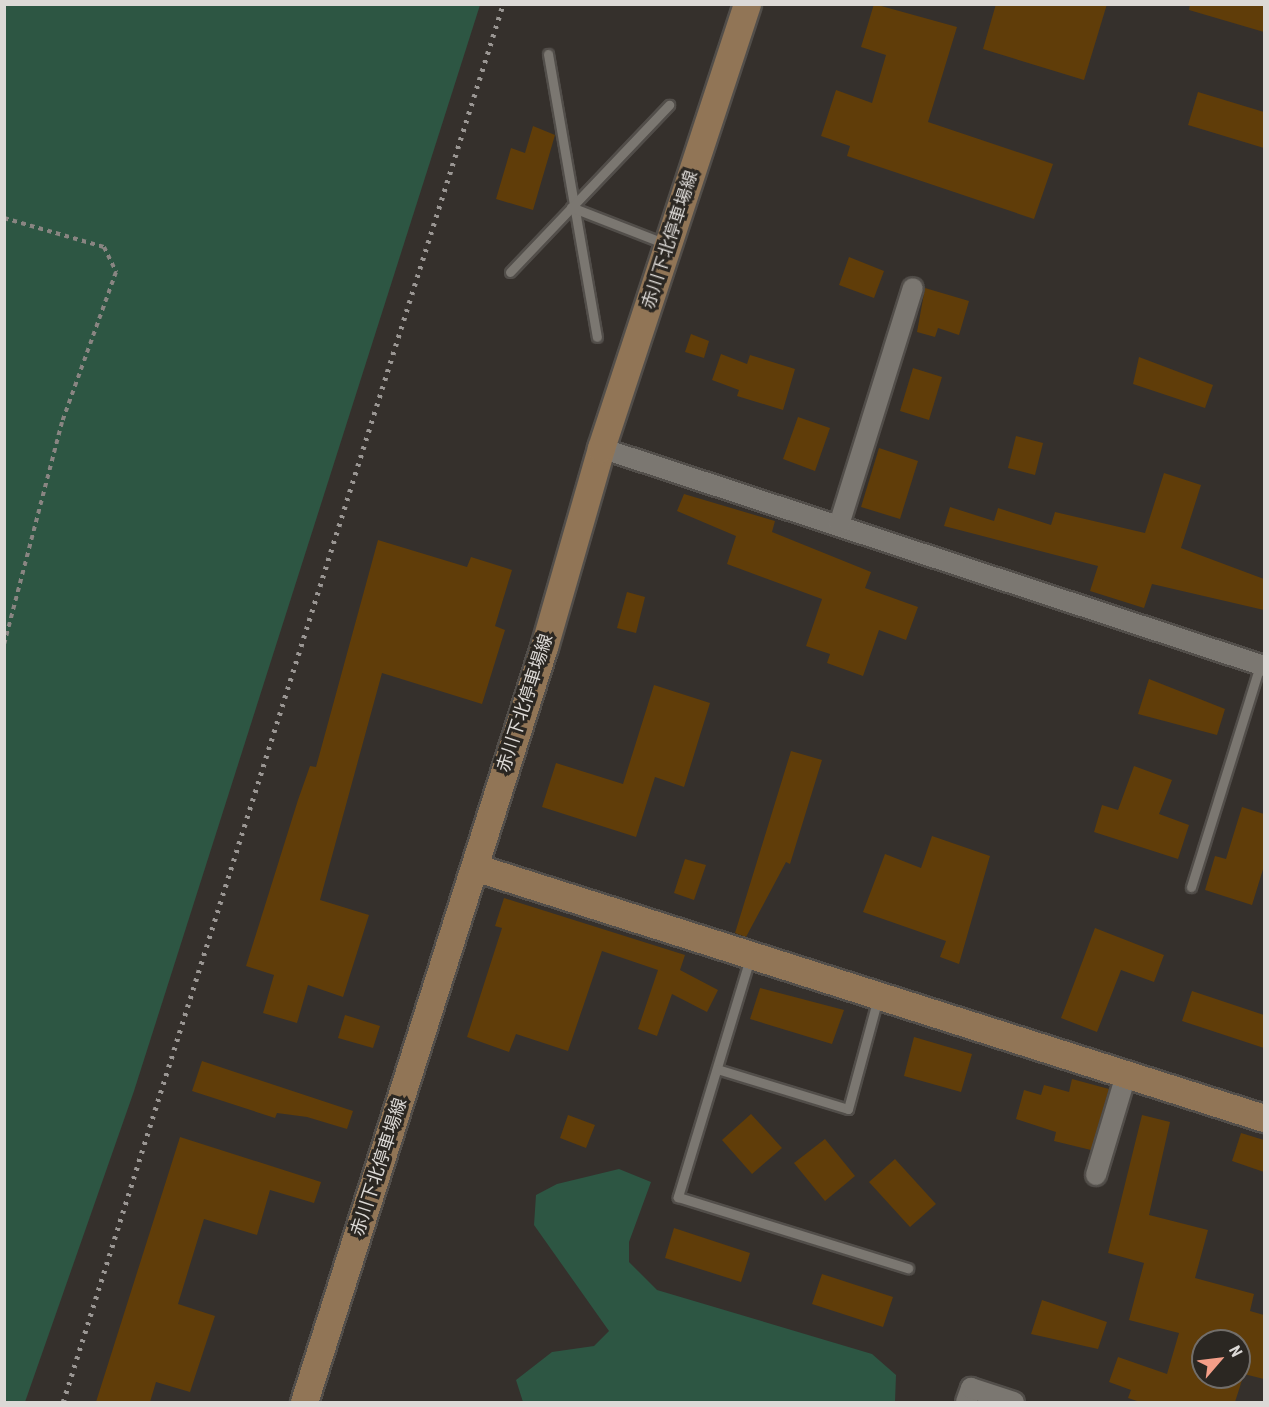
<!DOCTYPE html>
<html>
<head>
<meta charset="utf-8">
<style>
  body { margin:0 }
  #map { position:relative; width:1269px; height:1407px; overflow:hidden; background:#35302c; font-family:"Roboto Condensed","Noto Sans JP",sans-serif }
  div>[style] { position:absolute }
  .green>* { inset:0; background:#2d5643 }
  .building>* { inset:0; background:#603d09 }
  .path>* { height:4px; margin-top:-2px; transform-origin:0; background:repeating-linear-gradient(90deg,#898582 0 4.5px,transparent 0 9px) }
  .roads { filter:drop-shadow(2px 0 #524e4a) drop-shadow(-2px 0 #524e4a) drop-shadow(0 2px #524e4a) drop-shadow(0 -2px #524e4a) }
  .lane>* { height:9px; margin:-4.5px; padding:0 4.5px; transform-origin:4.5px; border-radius:4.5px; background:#7b7771 }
  .street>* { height:20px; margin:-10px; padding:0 10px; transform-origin:10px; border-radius:10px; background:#7b7771 }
  .secondary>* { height:27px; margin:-13.5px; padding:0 13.5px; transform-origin:13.5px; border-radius:13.5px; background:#917556 }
  .rail>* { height:4.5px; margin-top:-2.25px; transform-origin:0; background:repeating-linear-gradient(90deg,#9a9693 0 3px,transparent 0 9px) }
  span { translate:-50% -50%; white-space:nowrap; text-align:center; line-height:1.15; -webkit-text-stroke:6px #2b2722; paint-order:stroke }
  .street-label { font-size:18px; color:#dcd9d6 }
  .frame { position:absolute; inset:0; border:6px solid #dcd9d6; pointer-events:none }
  .north { position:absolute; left:1191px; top:1329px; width:60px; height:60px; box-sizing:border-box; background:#2b2722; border:2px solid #726e6a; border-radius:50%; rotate:62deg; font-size:16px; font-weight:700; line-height:24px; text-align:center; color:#dcd9d6 }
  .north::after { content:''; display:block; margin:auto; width:21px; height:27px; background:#f49e88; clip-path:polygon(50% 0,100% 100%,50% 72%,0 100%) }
</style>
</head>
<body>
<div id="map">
  <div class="green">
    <i style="clip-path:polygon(5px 4px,480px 5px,134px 1091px,25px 1402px,4px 1402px)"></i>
    <i style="clip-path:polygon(619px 1169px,651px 1182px,629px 1242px,629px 1262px,657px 1290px,872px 1354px,896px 1375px,895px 1402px,523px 1402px,516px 1380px,552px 1352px,594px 1346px,609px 1331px,534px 1225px,536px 1195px,557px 1184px)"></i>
  </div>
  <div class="building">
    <i style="clip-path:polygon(874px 4px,957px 27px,928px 122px,1053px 164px,1034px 219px,847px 156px,850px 146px,821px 136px,836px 90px,872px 103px,886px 55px,861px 47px)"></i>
    <i style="clip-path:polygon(996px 4px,1107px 4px,1084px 80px,983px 49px)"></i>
    <i style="clip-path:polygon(1190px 4px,1264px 4px,1264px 32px,1189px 10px)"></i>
    <i style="clip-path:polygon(1198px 92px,1264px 112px,1264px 148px,1188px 125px)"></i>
    <i style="clip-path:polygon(533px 126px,555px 135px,533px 210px,496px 199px,511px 148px,525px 153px)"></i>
    <i style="clip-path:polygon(849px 257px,884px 271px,874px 298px,839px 285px)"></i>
    <i style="clip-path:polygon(925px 288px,969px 301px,959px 335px,938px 328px,935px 337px,917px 332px)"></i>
    <i style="clip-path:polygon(691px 334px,709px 341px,704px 358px,685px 352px)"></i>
    <i style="clip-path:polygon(721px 354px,747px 364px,750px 355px,795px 369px,783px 410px,737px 396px,739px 390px,712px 380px)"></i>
    <i style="clip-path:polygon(1139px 357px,1213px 385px,1205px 408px,1133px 384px)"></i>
    <i style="clip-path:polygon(913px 368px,942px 377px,929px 420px,900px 411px)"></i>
    <i style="clip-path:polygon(798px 417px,830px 428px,815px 471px,783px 459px)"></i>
    <i style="clip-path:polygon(1016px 436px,1043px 443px,1035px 475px,1008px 468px)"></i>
    <i style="clip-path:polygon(879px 448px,918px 461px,900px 519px,861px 507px)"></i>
    <i style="clip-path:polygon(1164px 473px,1201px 485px,1181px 548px,1264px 579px,1264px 610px,1152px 584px,1144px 608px,1090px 591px,1098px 566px,944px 526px,950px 507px,994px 521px,998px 508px,1051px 525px,1055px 512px,1145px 533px)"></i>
    <i style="clip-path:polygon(684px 494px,775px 521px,772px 532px,871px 572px,865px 588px,918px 607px,906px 640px,879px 630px,863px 676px,827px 663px,830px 654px,806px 646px,822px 599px,727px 564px,736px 536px,677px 511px)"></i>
    <i style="clip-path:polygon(378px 540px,467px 567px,471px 557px,512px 570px,495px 626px,505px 630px,482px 704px,382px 673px,320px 900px,369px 915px,343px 997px,308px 985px,297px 1023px,263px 1013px,274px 975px,246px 966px,298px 800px,310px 766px,316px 767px)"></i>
    <i style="clip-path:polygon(627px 592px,645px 597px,636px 633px,617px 628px)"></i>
    <i style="clip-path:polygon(1149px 679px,1225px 709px,1217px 735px,1138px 714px)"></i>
    <i style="clip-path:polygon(654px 685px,710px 703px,684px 787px,655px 777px,636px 837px,542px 807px,556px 763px,623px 784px)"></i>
    <i style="clip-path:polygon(791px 751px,822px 760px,790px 864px,786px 862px,746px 937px,735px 933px)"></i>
    <i style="clip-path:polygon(1134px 766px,1172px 780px,1159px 814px,1189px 825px,1178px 859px,1094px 832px,1102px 805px,1118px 810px)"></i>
    <i style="clip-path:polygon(1242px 807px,1264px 814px,1264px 866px,1252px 905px,1205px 890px,1215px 856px,1226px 859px)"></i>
    <i style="clip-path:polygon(932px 836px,990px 856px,959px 964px,940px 957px,946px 941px,863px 912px,885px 854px,921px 868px)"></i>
    <i style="clip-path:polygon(685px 859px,706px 865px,694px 900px,674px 893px)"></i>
    <i style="clip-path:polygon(504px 898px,685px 955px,680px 970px,718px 990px,707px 1012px,672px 994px,657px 1036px,638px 1029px,658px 970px,602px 951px,568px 1051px,516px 1034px,509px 1052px,467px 1037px,502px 928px,495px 926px)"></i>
    <i style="clip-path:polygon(1095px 928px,1164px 955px,1154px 982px,1121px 970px,1097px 1032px,1061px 1018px)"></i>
    <i style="clip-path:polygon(760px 988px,844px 1010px,832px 1044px,750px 1019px)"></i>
    <i style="clip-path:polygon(1192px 991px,1264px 1015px,1264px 1048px,1182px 1021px)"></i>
    <i style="clip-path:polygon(345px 1015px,380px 1026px,373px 1048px,338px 1038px)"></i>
    <i style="clip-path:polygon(914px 1037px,972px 1054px,961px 1092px,904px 1076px)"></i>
    <i style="clip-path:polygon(202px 1061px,353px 1111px,347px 1129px,307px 1117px,277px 1113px,275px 1118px,192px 1091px)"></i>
    <i style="clip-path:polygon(1072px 1079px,1109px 1089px,1091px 1150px,1054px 1141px,1056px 1132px,1016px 1119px,1024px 1090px,1041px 1095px,1044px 1085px,1069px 1092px)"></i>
    <i style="clip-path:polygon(751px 1114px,782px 1148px,752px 1174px,722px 1140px)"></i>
    <i style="clip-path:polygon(568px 1115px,595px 1125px,586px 1148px,560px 1138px)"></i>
    <i style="clip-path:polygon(evenodd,1142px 1115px,1170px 1122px,1149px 1215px,1208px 1230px,1195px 1278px,1254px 1294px,1250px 1311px,1264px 1315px,1264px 1379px,1244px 1374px,1235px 1402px,1140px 1402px,1128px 1398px,1131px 1390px,1109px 1382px,1118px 1357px,1167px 1374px,1179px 1333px,1129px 1320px,1144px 1263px,1108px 1253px,1142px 1115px,1203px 1341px,1239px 1341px,1239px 1377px,1203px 1377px,1203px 1341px)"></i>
    <i style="clip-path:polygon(1241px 1133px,1264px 1140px,1264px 1172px,1232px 1161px)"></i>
    <i style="clip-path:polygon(180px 1137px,321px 1182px,314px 1203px,270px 1190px,257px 1235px,204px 1219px,178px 1304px,215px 1316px,190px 1392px,156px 1382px,150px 1402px,96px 1402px)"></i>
    <i style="clip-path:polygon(825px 1139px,855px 1176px,825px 1201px,794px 1163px)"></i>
    <i style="clip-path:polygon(895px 1159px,936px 1204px,910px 1227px,869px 1182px)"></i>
    <i style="clip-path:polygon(674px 1228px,750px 1253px,741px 1282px,665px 1258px)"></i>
    <i style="clip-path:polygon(822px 1274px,893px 1297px,883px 1327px,812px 1304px)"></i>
    <i style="clip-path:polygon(1042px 1300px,1107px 1322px,1098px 1349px,1031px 1334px)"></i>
  </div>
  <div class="path">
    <i style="left:4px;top:218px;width:104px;rotate:16.2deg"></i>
    <i style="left:104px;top:247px;width:28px;rotate:64deg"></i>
    <i style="left:116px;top:272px;width:159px;rotate:109.8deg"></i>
    <i style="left:62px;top:422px;width:229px;rotate:104.6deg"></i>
  </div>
  <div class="roads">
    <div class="lane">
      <i style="left:548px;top:54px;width:287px;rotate:80.2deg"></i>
      <i style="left:571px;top:207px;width:102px;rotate:21.3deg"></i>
      <i style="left:510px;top:272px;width:231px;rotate:-46.4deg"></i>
      <i style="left:1191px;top:887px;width:232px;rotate:-72.7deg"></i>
      <i style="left:750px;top:958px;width:250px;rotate:106.8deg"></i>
      <i style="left:678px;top:1197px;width:241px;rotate:17.2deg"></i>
      <i style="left:717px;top:1069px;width:137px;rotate:17deg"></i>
      <i style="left:848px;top:1109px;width:115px;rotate:-74.9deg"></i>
    </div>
    <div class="street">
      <i style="left:601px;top:448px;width:698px;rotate:18.2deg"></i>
      <i style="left:839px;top:525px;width:248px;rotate:-72.7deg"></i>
      <i style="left:1096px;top:1175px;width:104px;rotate:-73.3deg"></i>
      <i style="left:966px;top:1402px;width:15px;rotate:-70deg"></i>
      <i style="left:971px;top:1388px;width:45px;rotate:18deg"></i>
    </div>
    <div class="secondary">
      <i style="left:474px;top:867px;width:829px;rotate:17.63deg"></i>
      <i style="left:304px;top:1402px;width:792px;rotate:-72.37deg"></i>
      <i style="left:544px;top:647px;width:207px;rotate:-74deg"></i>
      <i style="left:601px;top:448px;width:467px;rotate:-71.8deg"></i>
    </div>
  </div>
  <div class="rail">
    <i style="left:63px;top:1402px;width:1466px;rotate:-72.53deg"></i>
  </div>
  <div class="street-label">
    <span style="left:670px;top:240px;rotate:-72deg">赤川下北停車場線</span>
    <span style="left:525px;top:703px;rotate:-72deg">赤川下北停車場線</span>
    <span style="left:379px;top:1167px;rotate:-72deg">赤川下北停車場線</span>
  </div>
  <div class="frame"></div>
  <div class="north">N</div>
</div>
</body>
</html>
